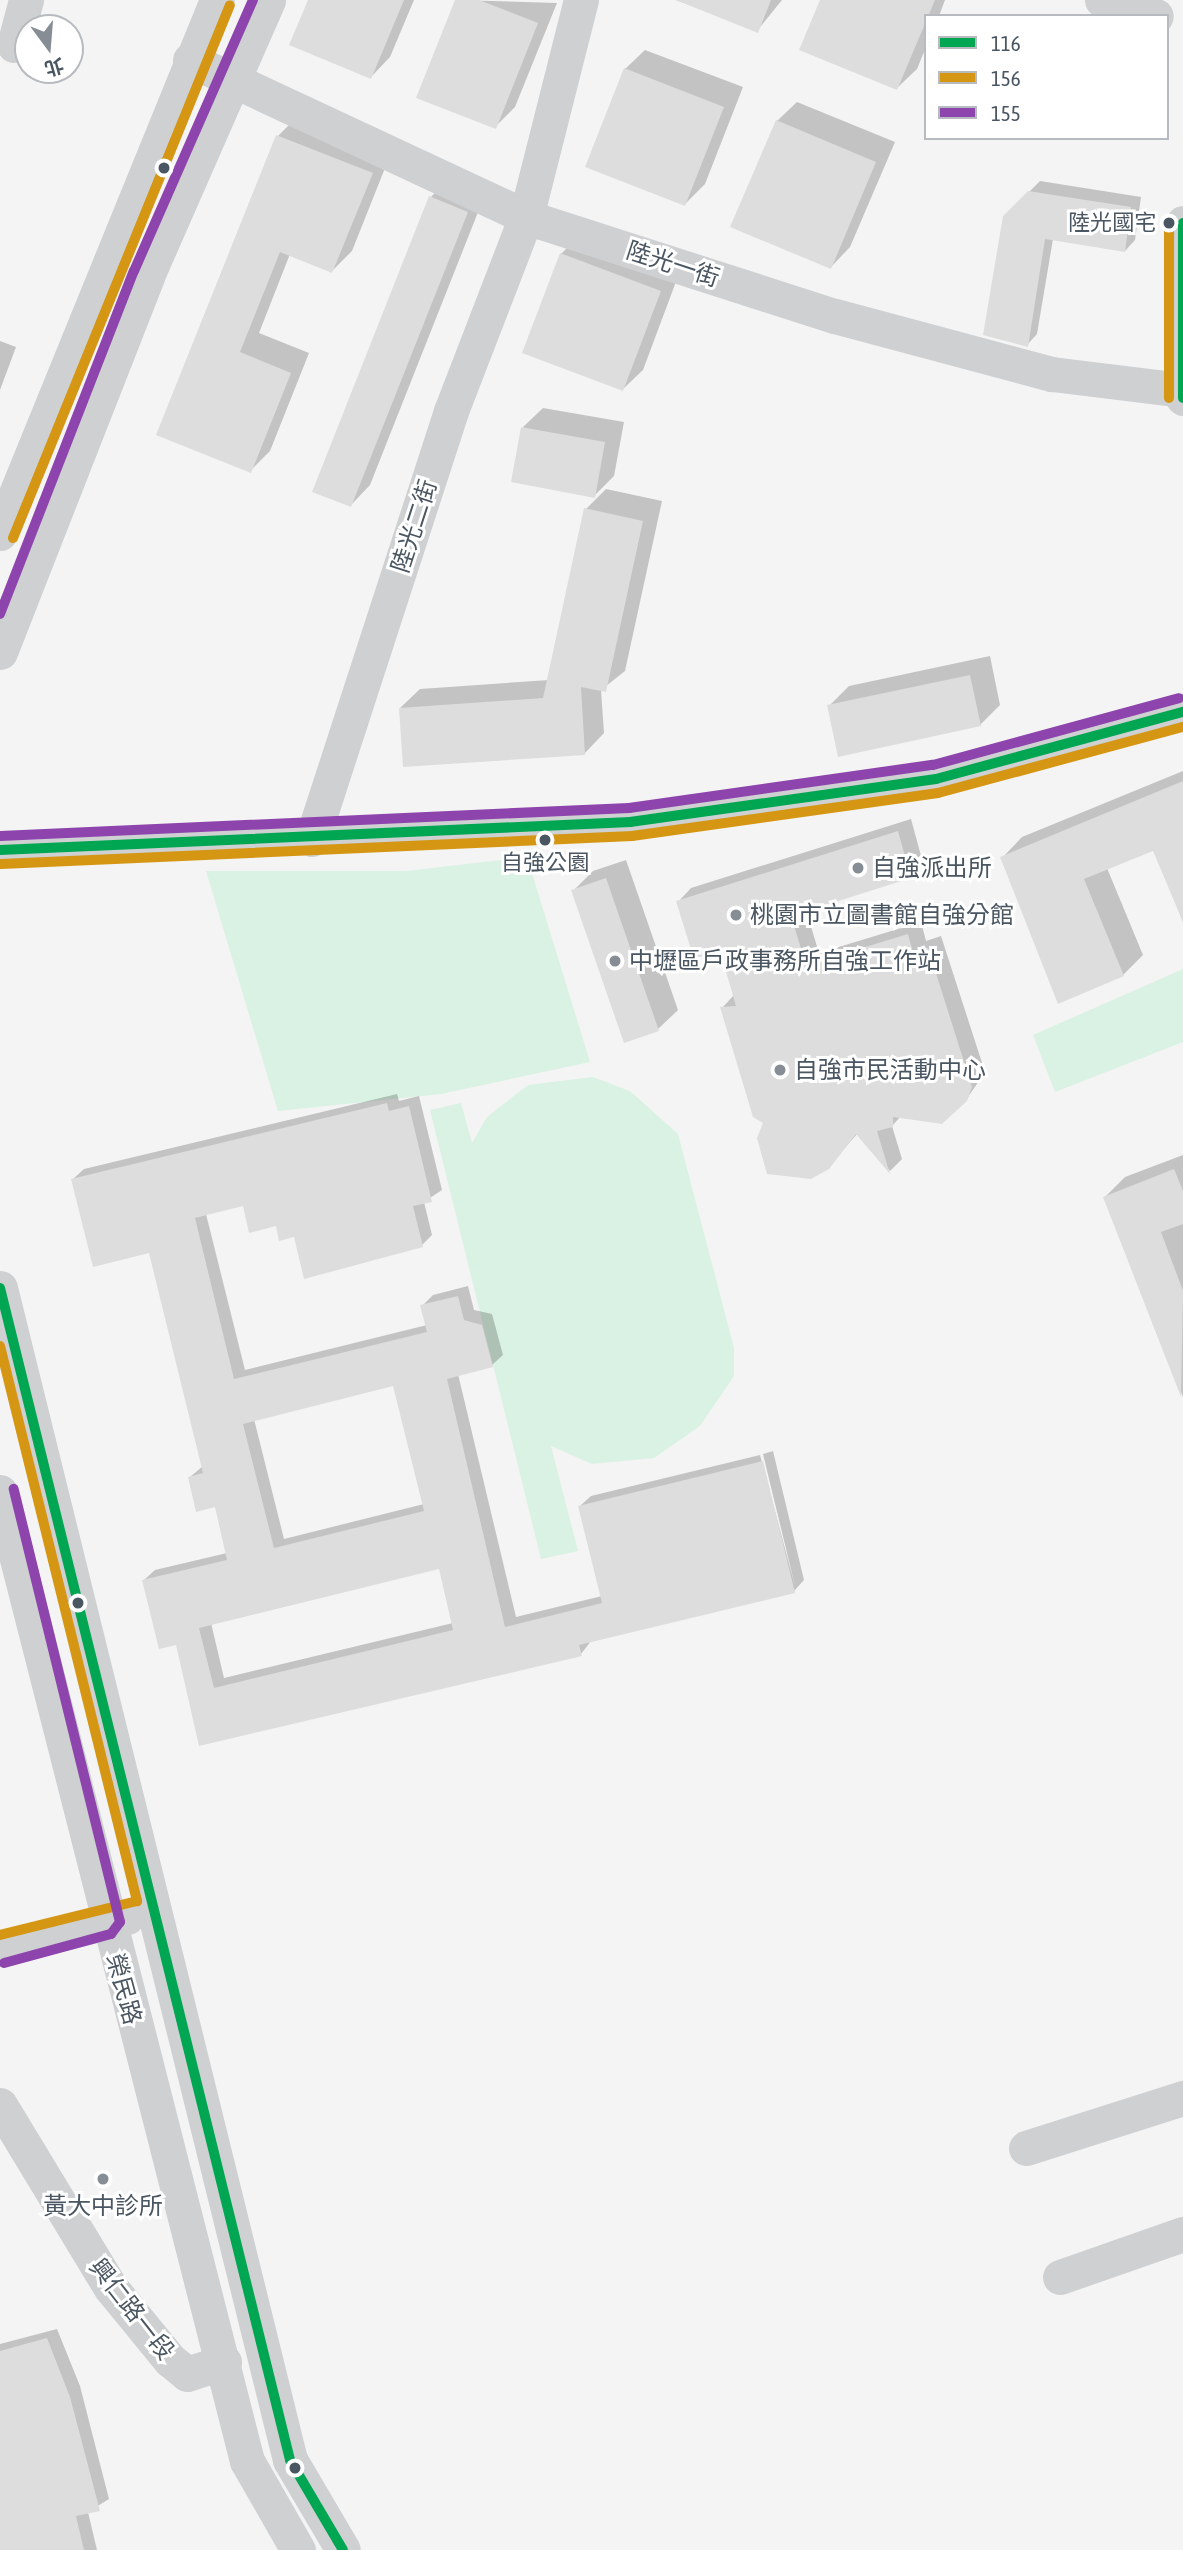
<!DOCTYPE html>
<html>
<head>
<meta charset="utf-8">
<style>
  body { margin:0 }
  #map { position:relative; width:1183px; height:2550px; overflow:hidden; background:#f4f4f4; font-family:"Asap Condensed","Noto Sans TC",sans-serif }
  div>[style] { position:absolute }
  .green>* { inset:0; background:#d9f2e3 }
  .shadow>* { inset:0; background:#0003 }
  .building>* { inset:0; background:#ddddde }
  .minor>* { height:35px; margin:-17.5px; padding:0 17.5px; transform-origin:17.5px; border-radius:17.5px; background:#ced0d2 }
  .bus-1>* { height:10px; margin:-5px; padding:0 5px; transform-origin:5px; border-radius:5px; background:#00a651 }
  .bus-2>* { height:10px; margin:-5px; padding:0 5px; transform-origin:5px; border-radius:5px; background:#d49613 }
  .bus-3>* { height:10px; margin:-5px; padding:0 5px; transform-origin:5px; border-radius:5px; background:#8e44ad }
  .dots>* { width:19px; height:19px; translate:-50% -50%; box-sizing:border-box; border:4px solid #fff; border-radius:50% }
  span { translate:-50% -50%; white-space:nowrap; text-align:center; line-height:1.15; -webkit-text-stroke:6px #fff; paint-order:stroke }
  .bus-label { font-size:22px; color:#4a5661 }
  .right { translate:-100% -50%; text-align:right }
  .street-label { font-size:24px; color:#4a5661 }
  .poi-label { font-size:24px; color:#4a5661 }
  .left { translate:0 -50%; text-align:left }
  .legend { position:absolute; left:924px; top:14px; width:245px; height:126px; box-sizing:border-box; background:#fff; border:2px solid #b7bbc0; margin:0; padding:9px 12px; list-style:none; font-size:21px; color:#4a5661 }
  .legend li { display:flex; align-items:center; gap:14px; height:35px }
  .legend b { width:35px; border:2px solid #b7bbc0 }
  .north { position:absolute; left:14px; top:14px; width:70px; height:70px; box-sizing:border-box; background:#fff; border:2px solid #b7bbc0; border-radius:50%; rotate:164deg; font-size:19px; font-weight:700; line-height:28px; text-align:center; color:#4a5661 }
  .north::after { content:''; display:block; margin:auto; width:24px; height:32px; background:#868d94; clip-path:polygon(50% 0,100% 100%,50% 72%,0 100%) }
</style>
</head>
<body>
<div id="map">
  <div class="green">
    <i style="clip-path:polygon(527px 857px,590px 1062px,441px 1094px,278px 1111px,206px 871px,406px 871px)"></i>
    <i style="clip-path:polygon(1183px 969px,1183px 1042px,1055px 1092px,1033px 1035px)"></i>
    <i style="clip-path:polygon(593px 1077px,630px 1091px,678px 1134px,734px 1348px,734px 1376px,700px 1426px,654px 1458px,592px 1464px,551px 1446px,578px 1551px,541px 1559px,430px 1110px,461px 1103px,472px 1143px,487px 1117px,528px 1085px)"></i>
  </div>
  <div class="shadow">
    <i style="clip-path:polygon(310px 0,414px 0,390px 57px,371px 77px)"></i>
    <i style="clip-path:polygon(457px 0,557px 3px,515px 107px,496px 126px)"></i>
    <i style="clip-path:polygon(676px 0,782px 0,757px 31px)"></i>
    <i style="clip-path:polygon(822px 0,945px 0,939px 16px,926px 16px,926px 47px,917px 69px,897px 88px)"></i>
    <i style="clip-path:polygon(645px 50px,743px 87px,705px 184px,685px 204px,625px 69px)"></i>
    <i style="clip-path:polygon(797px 102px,895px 142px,850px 247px,831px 267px,777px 121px)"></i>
    <i style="clip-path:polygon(298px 116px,391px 153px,352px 251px,332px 271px,290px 254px,259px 333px,309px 353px,270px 451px,250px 471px,158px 434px,278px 136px)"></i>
    <i style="clip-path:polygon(450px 177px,486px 192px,370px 485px,351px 505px,431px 197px)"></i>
    <i style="clip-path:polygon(1040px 181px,1141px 197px,1135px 240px,1125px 251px,1053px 239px,1037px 334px,1027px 345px,1004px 217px)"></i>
    <i style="clip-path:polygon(581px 234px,680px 271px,643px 370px,623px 389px,561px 254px)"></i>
    <i style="clip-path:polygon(0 341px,16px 347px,0 390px)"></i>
    <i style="clip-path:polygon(543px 408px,624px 422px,614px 476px,594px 496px,523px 427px)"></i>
    <i style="clip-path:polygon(606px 489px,662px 501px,625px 671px,601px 690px,604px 733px,585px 753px,400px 708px,420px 689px,549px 680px,586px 509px)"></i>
    <i style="clip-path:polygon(990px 656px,1000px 705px,980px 725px,829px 706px,849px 686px)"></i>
    <i style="clip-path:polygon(1183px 771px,1183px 922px,1154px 849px,1107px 868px,1143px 955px,1123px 975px,1003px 857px,1022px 837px)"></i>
    <i style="clip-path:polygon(911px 819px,923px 863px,910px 877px,806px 910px,819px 953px,921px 922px,926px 941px,941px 936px,985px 1072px,966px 1100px,901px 1116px,892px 1126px,902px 1159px,890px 1171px,858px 1133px,828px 1167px,766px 1123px,722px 1008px,734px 995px,721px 949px,678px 902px,691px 888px)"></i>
    <i style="clip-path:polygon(626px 860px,678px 1010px,658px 1029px,573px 891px,593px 871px)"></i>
    <i style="clip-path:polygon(evenodd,397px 1094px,399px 1101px,419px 1096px,442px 1190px,424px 1202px,432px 1235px,422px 1245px,295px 1235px,245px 1204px,206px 1214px,245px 1370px,427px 1325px,422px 1306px,433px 1295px,468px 1286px,474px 1310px,492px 1314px,503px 1355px,492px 1365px,458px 1374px,516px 1617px,602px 1596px,580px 1506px,591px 1496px,760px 1455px,795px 1586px,763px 1454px,773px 1451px,804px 1580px,794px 1591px,591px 1641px,581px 1654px,201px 1744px,177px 1643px,144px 1580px,155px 1570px,227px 1553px,216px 1505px,190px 1477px,203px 1466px,150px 1251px,73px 1179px,84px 1169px,397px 1094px,395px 1384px,424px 1504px,284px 1539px,254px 1419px,395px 1384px,397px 1094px,440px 1567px,453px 1623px,224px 1678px,211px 1623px,440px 1567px)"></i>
    <i style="clip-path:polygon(1183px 1155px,1183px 1397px,1105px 1197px,1125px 1177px)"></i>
    <i style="clip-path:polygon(57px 2329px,80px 2386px,109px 2499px,88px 2512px,97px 2550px,0 2550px,0 2344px)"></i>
  </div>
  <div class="building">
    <i style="clip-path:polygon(308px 0,404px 0,371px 79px,289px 45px)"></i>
    <i style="clip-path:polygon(455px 0,479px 0,538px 23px,496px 129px,416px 98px)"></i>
    <i style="clip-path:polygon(676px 0,771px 0,758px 33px)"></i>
    <i style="clip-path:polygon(820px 0,935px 0,897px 90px,799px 50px)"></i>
    <i style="clip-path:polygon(624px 68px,724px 107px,685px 206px,585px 167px)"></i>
    <i style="clip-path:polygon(776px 120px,876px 162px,831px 269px,730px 227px)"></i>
    <i style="clip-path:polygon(276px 135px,373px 173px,332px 273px,280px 252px,240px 352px,291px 373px,251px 473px,156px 435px)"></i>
    <i style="clip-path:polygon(1028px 191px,1131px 207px,1125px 252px,1045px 239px,1028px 347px,983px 335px,1003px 216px)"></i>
    <i style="clip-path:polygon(429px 196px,468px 212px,351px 507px,312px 492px)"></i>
    <i style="clip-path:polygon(560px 253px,661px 291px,623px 391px,522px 353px)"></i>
    <i style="clip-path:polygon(521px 427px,605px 442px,595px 498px,511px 482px)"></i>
    <i style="clip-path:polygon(584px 508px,643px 521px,606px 692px,581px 687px,585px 755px,403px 767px,399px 708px,543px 698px)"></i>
    <i style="clip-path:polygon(970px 675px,981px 726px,838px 757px,827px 705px)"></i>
    <i style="clip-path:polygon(1183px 781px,1183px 922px,1153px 851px,1084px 879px,1124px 976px,1058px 1004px,1000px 857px)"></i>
    <i style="clip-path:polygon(898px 831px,911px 878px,791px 916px,806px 965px,908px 934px,913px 953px,928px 948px,972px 1087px,967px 1101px,942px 1124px,893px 1117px,893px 1127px,877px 1131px,890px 1174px,856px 1134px,829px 1169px,811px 1179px,767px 1174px,757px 1138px,763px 1123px,753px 1117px,720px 1007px,736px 1006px,720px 951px,694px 959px,676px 901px)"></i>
    <i style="clip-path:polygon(606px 878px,659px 1031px,624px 1043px,571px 890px)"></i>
    <i style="clip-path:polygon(evenodd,387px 1103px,389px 1111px,409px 1106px,432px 1202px,413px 1206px,423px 1247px,304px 1279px,294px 1237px,279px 1241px,276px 1226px,249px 1233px,243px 1206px,195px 1218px,234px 1379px,427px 1332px,420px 1305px,458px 1296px,464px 1320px,482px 1325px,493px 1367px,447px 1379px,505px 1627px,602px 1603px,578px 1506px,763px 1461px,795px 1593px,579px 1645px,582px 1656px,199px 1746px,176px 1645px,159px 1649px,142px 1580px,227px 1560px,215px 1507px,196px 1512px,188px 1477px,203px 1473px,149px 1253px,93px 1267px,71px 1179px,387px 1103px,393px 1386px,424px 1511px,274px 1548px,243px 1424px,393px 1386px,387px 1103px,439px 1569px,453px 1630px,214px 1688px,199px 1628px,439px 1569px)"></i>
    <i style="clip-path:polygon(1174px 1169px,1183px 1191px,1183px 1224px,1161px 1232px,1183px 1291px,1181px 1397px,1103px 1197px)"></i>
    <i style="clip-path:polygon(47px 2338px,70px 2397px,100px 2511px,76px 2516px,84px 2550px,0 2550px,0 2351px)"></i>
  </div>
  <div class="minor">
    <i style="left:1102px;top:0;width:56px;rotate:16.5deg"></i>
    <i style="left:14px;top:45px;width:47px;rotate:-75.1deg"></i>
    <i style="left:190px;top:60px;width:371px;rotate:25deg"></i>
    <i style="left:526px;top:217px;width:324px;rotate:17.8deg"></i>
    <i style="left:835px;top:316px;width:225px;rotate:15deg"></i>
    <i style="left:1052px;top:374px;width:131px;rotate:7deg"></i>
    <i style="left:1183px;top:223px;width:175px;rotate:90deg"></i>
    <i style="left:0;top:533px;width:575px;rotate:-67.85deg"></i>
    <i style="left:0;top:652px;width:404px;rotate:-68.6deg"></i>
    <i style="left:147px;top:276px;width:301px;rotate:-66.3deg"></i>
    <i style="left:312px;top:839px;width:450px;rotate:-72deg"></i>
    <i style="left:451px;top:411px;width:208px;rotate:-68.9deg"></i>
    <i style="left:526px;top:217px;width:224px;rotate:-75.8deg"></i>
    <i style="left:0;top:850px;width:631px;rotate:-2.54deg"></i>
    <i style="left:630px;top:822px;width:309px;rotate:-8deg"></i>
    <i style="left:936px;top:779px;width:256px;rotate:-15.2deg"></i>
    <i style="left:0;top:1288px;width:1207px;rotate:76.1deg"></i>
    <i style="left:290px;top:2460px;width:104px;rotate:59.5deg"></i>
    <i style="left:0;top:1492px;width:1000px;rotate:75.7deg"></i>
    <i style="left:247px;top:2461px;width:103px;rotate:60.2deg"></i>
    <i style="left:0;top:1949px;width:131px;rotate:-14.1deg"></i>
    <i style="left:0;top:2105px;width:214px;rotate:58.8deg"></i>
    <i style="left:111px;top:2288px;width:93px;rotate:50.7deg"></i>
    <i style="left:170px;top:2360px;width:22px;rotate:39deg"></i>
    <i style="left:187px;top:2374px;width:39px;rotate:-18deg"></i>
    <i style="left:1026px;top:2148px;width:165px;rotate:-17.7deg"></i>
    <i style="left:1060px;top:2277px;width:130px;rotate:-19.3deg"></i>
  </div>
  <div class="bus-1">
    <i style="left:1183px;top:223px;width:175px;rotate:90deg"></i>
    <i style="left:0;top:850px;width:631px;rotate:-2.54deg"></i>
    <i style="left:630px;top:822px;width:309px;rotate:-8deg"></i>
    <i style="left:936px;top:779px;width:256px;rotate:-15.2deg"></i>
    <i style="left:0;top:1288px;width:1207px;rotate:76.1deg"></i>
    <i style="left:290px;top:2460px;width:104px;rotate:59.5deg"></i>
  </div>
  <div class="bus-2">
    <i style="left:1169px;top:223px;width:175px;rotate:90deg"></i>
    <i style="left:13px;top:538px;width:575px;rotate:-67.85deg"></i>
    <i style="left:1px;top:864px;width:632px;rotate:-2.54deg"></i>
    <i style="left:632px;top:836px;width:309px;rotate:-8deg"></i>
    <i style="left:938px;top:793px;width:254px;rotate:-15.1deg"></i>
    <i style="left:0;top:1346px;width:572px;rotate:76.13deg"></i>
    <i style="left:137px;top:1901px;width:141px;rotate:166.1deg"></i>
  </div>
  <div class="bus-3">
    <i style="left:0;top:614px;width:368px;rotate:-68.7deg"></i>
    <i style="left:134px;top:271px;width:296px;rotate:-66.3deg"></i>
    <i style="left:0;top:836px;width:630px;rotate:-2.55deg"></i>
    <i style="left:629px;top:808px;width:307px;rotate:-8.1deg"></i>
    <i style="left:933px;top:765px;width:255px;rotate:-15.2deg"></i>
    <i style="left:4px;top:1963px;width:111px;rotate:-15.2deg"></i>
    <i style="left:111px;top:1934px;width:15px;rotate:-53deg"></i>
    <i style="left:120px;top:1922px;width:446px;rotate:-103.8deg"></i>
  </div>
  <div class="dots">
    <i style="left:164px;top:168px;background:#4a5661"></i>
    <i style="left:1169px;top:223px;background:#4a5661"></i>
    <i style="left:545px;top:840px;background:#4a5661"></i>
    <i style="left:858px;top:868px;background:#868d94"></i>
    <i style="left:736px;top:915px;background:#868d94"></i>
    <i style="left:615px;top:961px;background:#868d94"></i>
    <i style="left:780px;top:1070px;background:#868d94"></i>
    <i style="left:78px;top:1603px;background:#4a5661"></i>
    <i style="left:103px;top:2179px;background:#868d94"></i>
    <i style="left:295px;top:2468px;background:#4a5661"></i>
  </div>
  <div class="bus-label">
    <span class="right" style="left:1156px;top:223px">陸光國宅</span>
    <span style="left:545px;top:863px">自強公園</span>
  </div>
  <div class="street-label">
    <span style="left:673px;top:264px;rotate:18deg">陸光一街</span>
    <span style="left:414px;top:526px;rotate:-72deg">陸光二街</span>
    <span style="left:124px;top:1989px;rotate:75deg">榮民路</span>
    <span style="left:132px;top:2309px;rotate:52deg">興仁路一段</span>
  </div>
  <div class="poi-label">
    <span class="left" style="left:872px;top:868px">自強派出所</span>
    <span class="left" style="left:750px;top:915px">桃園市立圖書館自強分館</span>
    <span class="left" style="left:629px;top:961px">中壢區戶政事務所自強工作站</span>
    <span class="left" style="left:794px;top:1070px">自強市民活動中心</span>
    <span style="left:103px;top:2206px">黃大中診所</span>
  </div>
  <ul class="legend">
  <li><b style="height:9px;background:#00a651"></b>116</li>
  <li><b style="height:9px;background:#d49613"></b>156</li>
  <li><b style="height:9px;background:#8e44ad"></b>155</li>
  </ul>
  <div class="north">北</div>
</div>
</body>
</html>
